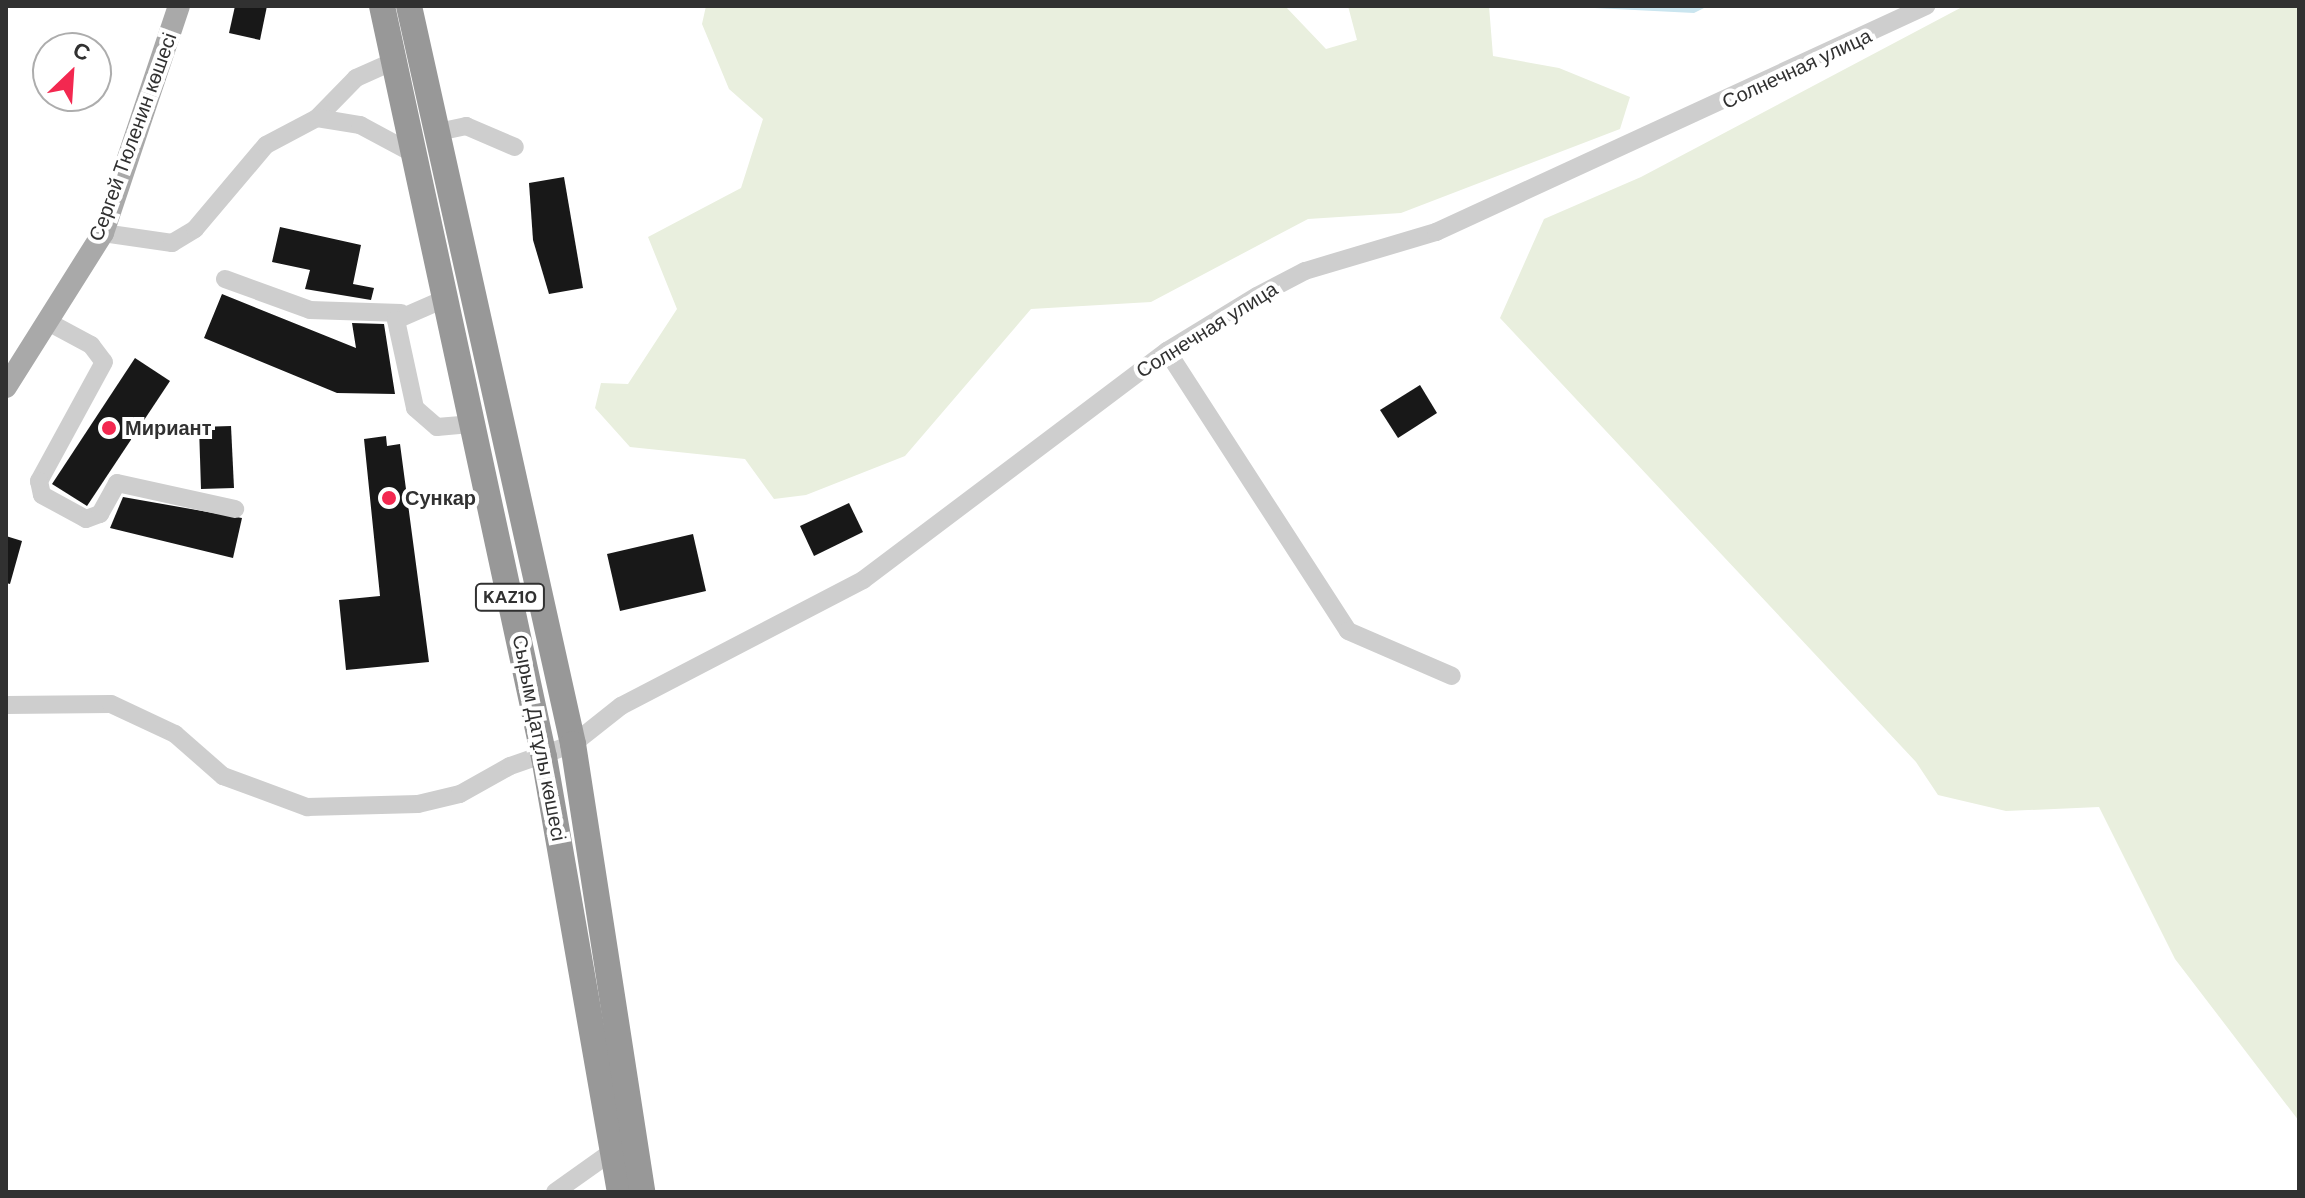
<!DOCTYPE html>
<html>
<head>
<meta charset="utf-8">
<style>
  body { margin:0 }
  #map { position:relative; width:2305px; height:1198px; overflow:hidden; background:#fff; font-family:"DM Sans",sans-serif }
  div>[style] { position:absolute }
  .green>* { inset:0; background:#e9efde }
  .water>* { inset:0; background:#cae5ef }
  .building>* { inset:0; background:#181818 }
  .minor>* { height:18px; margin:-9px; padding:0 9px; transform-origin:9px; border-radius:9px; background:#cecece }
  .major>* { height:22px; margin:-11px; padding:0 11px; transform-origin:11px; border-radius:11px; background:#a9a9a9 }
  .highway>* { height:26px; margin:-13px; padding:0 13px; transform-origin:13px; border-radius:13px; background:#989898 }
  .dots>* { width:22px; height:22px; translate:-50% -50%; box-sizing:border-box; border:4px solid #fff; border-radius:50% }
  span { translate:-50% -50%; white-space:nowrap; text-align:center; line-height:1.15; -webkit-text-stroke:8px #fff; paint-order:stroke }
  .shield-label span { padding:2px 6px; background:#fff; border:2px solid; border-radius:6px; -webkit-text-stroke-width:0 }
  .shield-label { font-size:18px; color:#313131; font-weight:700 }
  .street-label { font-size:20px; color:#313131 }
  .poi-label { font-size:20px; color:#313131; font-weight:700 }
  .left { translate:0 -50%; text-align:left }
  .frame { position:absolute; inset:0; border:8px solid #313131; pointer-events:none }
  .north { position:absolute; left:32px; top:32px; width:80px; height:80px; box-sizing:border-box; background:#fff; border:2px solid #adadad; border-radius:50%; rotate:25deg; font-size:22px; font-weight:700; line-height:32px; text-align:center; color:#313131 }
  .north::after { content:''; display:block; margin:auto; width:28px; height:36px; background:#f32850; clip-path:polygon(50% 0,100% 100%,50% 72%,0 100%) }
</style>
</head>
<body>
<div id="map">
  <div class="green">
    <i style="clip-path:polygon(706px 6px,1285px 6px,1326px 49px,1357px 40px,1348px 6px,1489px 6px,1493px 56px,1559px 68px,1630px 97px,1620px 129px,1401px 213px,1308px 219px,1151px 302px,1031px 309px,905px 456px,806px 495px,774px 499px,745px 459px,630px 447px,595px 408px,601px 383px,628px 384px,677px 309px,648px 237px,741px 188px,763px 119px,729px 89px,702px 24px)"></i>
    <i style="clip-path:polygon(1964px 6px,2299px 6px,2299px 1121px,2175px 959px,2099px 807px,2006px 811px,1938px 795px,1916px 762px,1500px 318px,1544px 219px,1641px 177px)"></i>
  </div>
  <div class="water">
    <i style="clip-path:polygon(1555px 6px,1708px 6px,1694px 13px)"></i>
  </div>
  <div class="building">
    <i style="clip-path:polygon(235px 6px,267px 6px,260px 40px,229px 33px)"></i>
    <i style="clip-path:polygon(564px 177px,583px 288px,549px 294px,533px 240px,529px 183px)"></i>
    <i style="clip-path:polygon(280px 227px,361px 245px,353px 284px,374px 288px,371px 300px,305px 289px,310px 270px,272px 262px)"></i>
    <i style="clip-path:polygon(222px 294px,356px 348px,352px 323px,384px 324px,395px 394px,337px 393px,204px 338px)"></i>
    <i style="clip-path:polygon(135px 358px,170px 381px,87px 506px,52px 484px)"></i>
    <i style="clip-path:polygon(1420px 385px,1437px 413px,1398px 438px,1380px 410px)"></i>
    <i style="clip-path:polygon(231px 426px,234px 488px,201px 489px,199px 427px)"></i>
    <i style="clip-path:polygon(386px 436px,387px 446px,400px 444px,429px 662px,346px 670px,339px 600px,380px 596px,364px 439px)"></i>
    <i style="clip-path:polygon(123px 497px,242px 518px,233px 558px,110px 528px)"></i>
    <i style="clip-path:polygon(849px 503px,863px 532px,814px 556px,800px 526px)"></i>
    <i style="clip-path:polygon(693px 534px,706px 591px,620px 611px,607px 554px)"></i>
    <i style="clip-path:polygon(6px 536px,22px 541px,10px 584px,6px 583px)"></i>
  </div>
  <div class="minor">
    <i style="left:317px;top:118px;width:56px;rotate:-45.7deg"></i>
    <i style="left:356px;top:78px;width:42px;rotate:-24.1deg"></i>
    <i style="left:438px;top:132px;width:29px;rotate:-12deg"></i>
    <i style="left:466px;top:126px;width:53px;rotate:23.2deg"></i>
    <i style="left:103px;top:233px;width:70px;rotate:8.2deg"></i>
    <i style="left:172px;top:243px;width:27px;rotate:-31deg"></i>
    <i style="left:195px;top:229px;width:110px;rotate:-49.8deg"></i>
    <i style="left:266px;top:145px;width:58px;rotate:-27.9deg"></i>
    <i style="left:317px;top:118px;width:44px;rotate:9.2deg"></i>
    <i style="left:360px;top:125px;width:61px;rotate:28.2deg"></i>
    <i style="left:225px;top:279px;width:90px;rotate:20deg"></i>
    <i style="left:310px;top:310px;width:91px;rotate:1.9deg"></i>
    <i style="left:442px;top:300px;width:50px;rotate:156.5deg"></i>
    <i style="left:396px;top:320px;width:90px;rotate:77.8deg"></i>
    <i style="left:415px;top:408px;width:29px;rotate:41deg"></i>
    <i style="left:437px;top:427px;width:36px;rotate:-5deg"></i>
    <i style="left:50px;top:323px;width:47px;rotate:28.2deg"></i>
    <i style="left:91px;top:345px;width:21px;rotate:53deg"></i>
    <i style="left:104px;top:362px;width:136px;rotate:118.6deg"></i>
    <i style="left:39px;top:481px;width:14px;rotate:78deg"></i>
    <i style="left:42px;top:495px;width:50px;rotate:28.6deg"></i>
    <i style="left:86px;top:519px;width:15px;rotate:-20deg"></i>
    <i style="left:100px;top:514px;width:35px;rotate:-61deg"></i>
    <i style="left:117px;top:483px;width:121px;rotate:12.4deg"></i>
    <i style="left:1167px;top:351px;width:333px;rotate:57.1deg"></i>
    <i style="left:1348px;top:631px;width:113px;rotate:23.4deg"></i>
    <i style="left:6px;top:705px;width:105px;rotate:-0.5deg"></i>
    <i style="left:111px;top:704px;width:71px;rotate:25.1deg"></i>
    <i style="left:175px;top:734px;width:64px;rotate:41.2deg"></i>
    <i style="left:223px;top:776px;width:90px;rotate:20.3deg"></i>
    <i style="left:307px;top:807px;width:111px;rotate:-1.5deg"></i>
    <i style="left:418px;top:804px;width:43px;rotate:-13.4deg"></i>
    <i style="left:460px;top:794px;width:57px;rotate:-29.2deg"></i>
    <i style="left:510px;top:766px;width:67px;rotate:-19.2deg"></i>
    <i style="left:573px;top:744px;width:61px;rotate:-38.4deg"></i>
    <i style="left:621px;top:706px;width:273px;rotate:-27.5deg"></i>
    <i style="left:863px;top:580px;width:381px;rotate:-37deg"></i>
    <i style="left:1167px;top:351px;width:105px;rotate:-31.4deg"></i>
    <i style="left:1257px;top:296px;width:54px;rotate:-27.5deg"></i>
    <i style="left:1305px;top:271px;width:137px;rotate:-16.6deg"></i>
    <i style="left:1436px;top:232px;width:540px;rotate:-24.76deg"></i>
    <i style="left:555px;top:1192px;width:72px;rotate:-35.4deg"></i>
  </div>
  <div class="major">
    <i style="left:6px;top:387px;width:182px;rotate:-57.8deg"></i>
    <i style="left:103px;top:233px;width:239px;rotate:-71.5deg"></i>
  </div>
  <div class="highway">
    <i style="left:382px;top:6px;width:768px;rotate:77.83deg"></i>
    <i style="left:544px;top:757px;width:442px;rotate:80.1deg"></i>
    <i style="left:409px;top:6px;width:756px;rotate:77.47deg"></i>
    <i style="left:573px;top:744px;width:453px;rotate:81.2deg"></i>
  </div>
  <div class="dots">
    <i style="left:109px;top:428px;background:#f32850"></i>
    <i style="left:389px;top:498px;background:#f32850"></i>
  </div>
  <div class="shield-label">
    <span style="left:510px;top:597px">KAZ10</span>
  </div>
  <div class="street-label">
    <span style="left:1797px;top:69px;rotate:-25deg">Солнечная улица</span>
    <span style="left:133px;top:137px;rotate:-70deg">Сергей Тюленин көшесі</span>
    <span style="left:1207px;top:330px;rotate:-32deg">Солнечная улица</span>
    <span style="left:539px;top:738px;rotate:79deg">Сырым Датұлы көшесі</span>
  </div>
  <div class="poi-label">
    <span class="left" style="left:125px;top:428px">Мириант</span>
    <span class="left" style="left:405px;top:498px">Сункар</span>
  </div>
  <div class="frame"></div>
  <div class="north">С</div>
</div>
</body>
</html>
